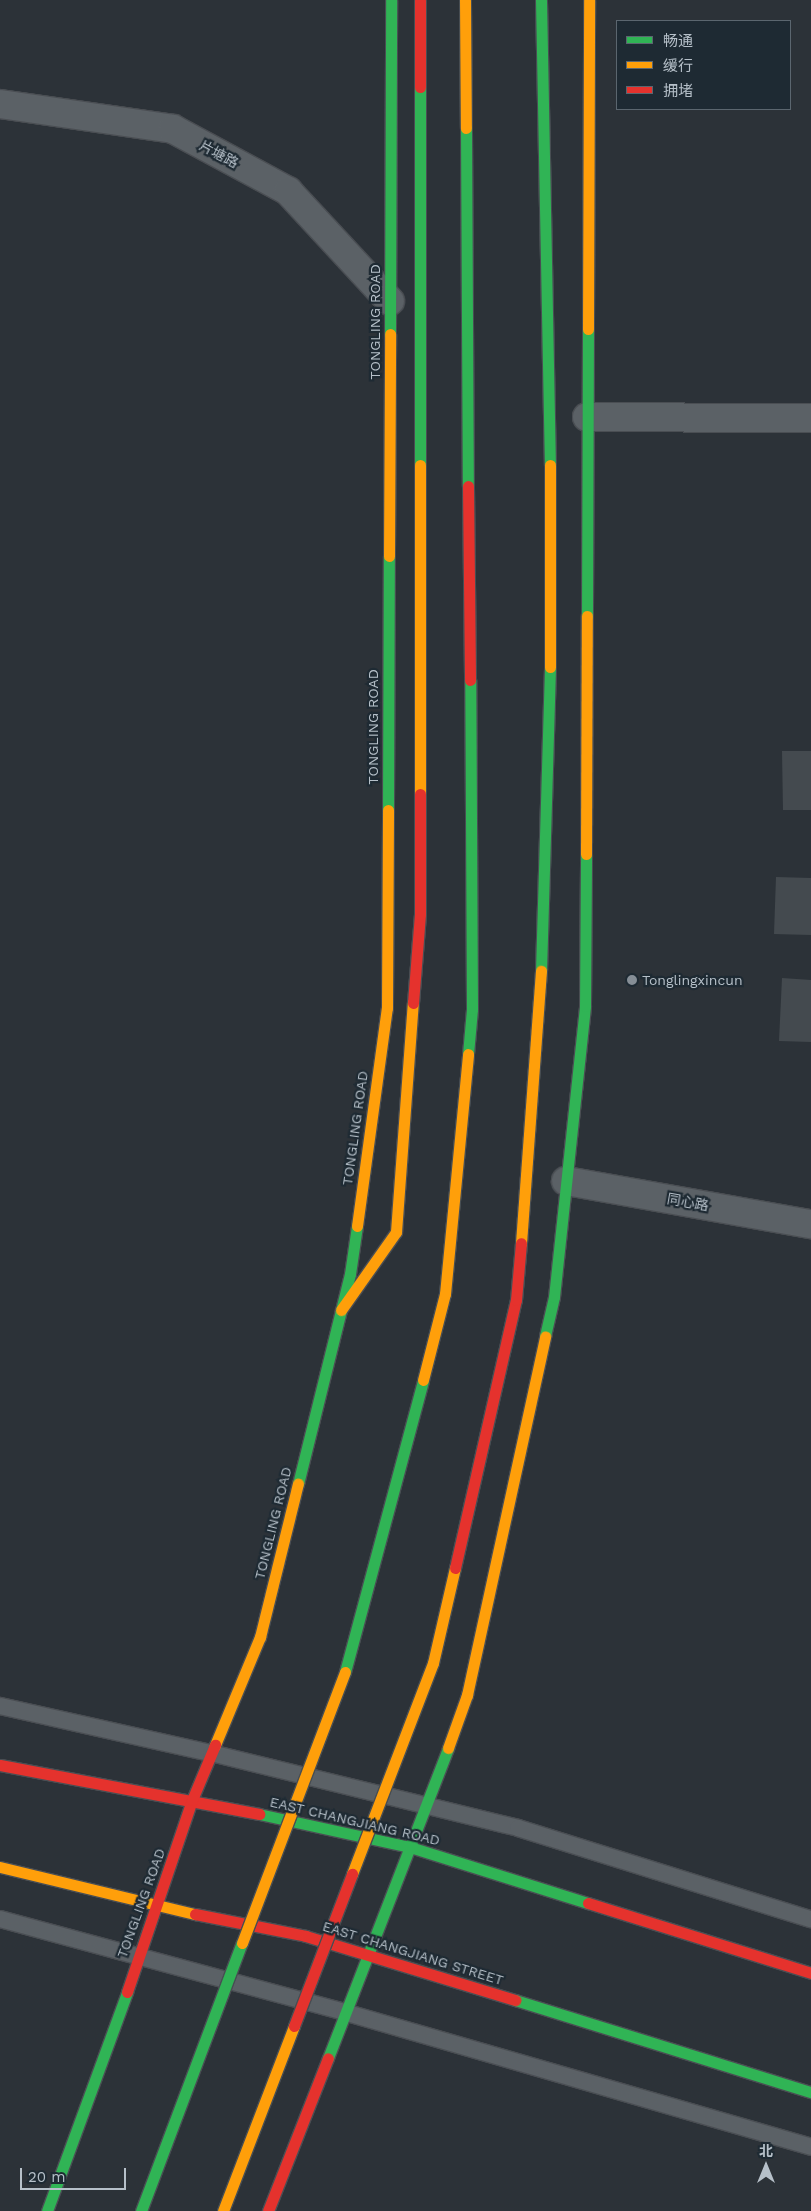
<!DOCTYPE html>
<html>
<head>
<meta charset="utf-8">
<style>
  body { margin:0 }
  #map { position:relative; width:811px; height:2211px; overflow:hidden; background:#2c3238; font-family:"Work Sans","Noto Sans SC",sans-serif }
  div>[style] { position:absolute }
  .building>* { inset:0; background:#444a4f }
  .roads { filter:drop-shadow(1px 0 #4a4e53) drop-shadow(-1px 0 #4a4e53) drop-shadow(0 1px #4a4e53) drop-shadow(0 -1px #4a4e53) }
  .lane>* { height:16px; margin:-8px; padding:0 8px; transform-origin:8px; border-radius:8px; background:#5b6166 }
  .street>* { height:28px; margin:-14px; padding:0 14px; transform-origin:14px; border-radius:14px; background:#5b6166 }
  .fast>* { height:11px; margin:-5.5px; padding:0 5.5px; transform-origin:5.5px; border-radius:5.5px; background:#30b455 }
  .slow>* { height:11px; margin:-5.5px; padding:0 5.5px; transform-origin:5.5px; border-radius:5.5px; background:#ff9f0a }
  .jam>* { height:11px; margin:-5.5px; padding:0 5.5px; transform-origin:5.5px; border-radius:5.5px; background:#e5322d }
  .bridges { filter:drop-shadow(1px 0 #484e53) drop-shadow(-1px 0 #484e53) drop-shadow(0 1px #484e53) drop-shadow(0 -1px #484e53) }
  .fast-bridge>* { height:11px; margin:-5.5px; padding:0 5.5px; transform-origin:5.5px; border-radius:5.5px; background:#30b455 }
  .slow-bridge>* { height:11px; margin:-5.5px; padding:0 5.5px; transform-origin:5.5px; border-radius:5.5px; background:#ff9f0a }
  .jam-bridge>* { height:11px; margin:-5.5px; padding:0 5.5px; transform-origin:5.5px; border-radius:5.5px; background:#e5322d }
  .dots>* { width:14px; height:14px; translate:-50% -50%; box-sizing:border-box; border:2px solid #1e2a33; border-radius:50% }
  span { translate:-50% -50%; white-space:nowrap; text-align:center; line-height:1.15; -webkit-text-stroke:4.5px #1e2a33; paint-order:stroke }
  .street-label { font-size:14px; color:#b6c0c9 }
  .poi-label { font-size:14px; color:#b6c0c9 }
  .left { translate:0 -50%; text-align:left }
  .legend { position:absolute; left:616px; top:20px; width:175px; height:90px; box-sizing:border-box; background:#1e2a33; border:1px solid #5b666f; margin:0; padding:6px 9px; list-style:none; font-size:15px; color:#b6c0c9 }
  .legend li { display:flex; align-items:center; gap:10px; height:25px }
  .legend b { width:25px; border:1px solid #5b666f }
  .north { position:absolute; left:741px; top:2141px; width:50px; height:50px; -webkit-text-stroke:4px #1e2a33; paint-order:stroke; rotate:0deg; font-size:14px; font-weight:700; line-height:20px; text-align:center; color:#b6c0c9 }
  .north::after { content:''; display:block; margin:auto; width:18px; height:22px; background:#b6c0c9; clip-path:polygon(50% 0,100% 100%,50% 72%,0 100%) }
  .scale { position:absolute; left:20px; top:2168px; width:106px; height:22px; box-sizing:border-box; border:2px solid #b6c0c9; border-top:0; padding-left:6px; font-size:15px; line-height:18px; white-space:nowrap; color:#b6c0c9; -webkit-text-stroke:4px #1e2a33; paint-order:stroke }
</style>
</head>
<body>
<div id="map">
  <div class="building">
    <i style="clip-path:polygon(782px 751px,811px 751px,811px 810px,783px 810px)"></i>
    <i style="clip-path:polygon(776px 877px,811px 878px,811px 935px,774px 934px)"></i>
    <i style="clip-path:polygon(782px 978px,811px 980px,811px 1042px,779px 1041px)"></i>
  </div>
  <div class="roads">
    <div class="lane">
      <i style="left:0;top:1706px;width:216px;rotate:12.6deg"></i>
      <i style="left:211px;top:1753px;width:316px;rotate:13.7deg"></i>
      <i style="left:518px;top:1828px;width:307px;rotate:17.3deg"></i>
      <i style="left:0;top:1919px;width:356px;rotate:15.1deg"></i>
      <i style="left:344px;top:2012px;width:486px;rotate:16.1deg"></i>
    </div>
    <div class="street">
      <i style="left:0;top:104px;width:175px;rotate:8.2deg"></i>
      <i style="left:173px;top:129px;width:131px;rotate:28.3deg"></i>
      <i style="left:288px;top:191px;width:150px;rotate:47.2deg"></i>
      <i style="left:587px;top:417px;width:224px;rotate:0.3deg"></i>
      <i style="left:566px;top:1181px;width:249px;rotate:10deg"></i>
    </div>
    <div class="fast">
      <i style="left:420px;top:87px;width:378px;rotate:90deg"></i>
      <i style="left:390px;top:334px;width:334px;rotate:-89.8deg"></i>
      <i style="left:587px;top:616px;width:287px;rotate:-89.8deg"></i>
      <i style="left:388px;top:810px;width:254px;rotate:-89.8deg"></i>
      <i style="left:545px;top:1336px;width:40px;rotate:-77deg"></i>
      <i style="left:554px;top:1297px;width:293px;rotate:-83.9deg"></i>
      <i style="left:585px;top:1006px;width:152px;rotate:-89.6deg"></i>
      <i style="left:298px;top:1484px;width:216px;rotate:-76.1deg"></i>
      <i style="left:350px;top:1274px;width:49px;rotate:-81.7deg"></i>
      <i style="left:259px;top:1814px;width:155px;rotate:12.3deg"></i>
      <i style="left:410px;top:1847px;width:187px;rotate:17.5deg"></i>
      <i style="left:515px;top:2000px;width:310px;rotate:17.3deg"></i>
      <i style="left:328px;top:2058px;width:332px;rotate:-68.8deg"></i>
      <i style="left:47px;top:2211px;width:233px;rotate:-69.9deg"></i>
    </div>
    <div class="slow">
      <i style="left:588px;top:329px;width:329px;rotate:-89.8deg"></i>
      <i style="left:420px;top:465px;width:329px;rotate:90deg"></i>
      <i style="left:389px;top:556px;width:222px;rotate:-89.7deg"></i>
      <i style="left:586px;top:854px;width:238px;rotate:-89.8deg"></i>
      <i style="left:357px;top:1226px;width:220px;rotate:-82.2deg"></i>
      <i style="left:387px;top:1008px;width:198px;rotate:-89.7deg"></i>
      <i style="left:341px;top:1310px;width:95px;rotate:-54.8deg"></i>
      <i style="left:396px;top:1232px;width:230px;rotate:-85.8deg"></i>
      <i style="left:215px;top:1745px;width:117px;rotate:-67.4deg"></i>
      <i style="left:260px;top:1637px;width:158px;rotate:-76.1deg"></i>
      <i style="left:448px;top:1748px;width:56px;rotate:-70.3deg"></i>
      <i style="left:467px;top:1695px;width:367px;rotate:-77.7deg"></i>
      <i style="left:0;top:1867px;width:201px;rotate:13.6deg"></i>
    </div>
    <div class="jam">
      <i style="left:420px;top:0;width:87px;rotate:90deg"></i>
      <i style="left:413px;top:1003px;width:89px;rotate:-85.5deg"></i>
      <i style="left:420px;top:914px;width:120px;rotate:-90deg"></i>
      <i style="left:0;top:1765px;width:264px;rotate:10.7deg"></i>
      <i style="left:588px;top:1903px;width:234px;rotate:17.4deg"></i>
      <i style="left:195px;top:1914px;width:113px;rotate:11.2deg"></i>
      <i style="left:306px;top:1936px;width:219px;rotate:17deg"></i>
      <i style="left:127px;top:1992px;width:203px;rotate:-71.3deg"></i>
      <i style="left:192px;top:1800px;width:60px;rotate:-67.3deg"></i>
      <i style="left:268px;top:2211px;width:164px;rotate:-68.6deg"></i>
    </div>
  </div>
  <div class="bridges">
    <div class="fast-bridge">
      <i style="left:541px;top:0;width:465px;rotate:88.9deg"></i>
      <i style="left:466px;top:128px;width:358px;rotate:89.7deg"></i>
      <i style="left:541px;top:971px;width:304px;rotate:-88.3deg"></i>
      <i style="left:468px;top:1054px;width:45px;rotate:-84.9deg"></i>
      <i style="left:472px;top:1009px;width:329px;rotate:-90.3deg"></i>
      <i style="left:345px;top:1672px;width:302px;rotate:-75deg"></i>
      <i style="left:141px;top:2211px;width:286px;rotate:-69.4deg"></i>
    </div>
    <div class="slow-bridge">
      <i style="left:465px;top:0;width:128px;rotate:89.6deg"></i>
      <i style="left:550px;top:465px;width:202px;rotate:90deg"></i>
      <i style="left:521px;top:1243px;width:273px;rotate:-85.8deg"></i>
      <i style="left:423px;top:1380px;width:89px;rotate:-75.7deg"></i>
      <i style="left:445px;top:1294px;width:241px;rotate:-84.5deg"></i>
      <i style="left:352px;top:1874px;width:226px;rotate:-69deg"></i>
      <i style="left:433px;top:1663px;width:98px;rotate:-77deg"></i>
      <i style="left:242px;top:1943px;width:290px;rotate:-69.2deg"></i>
      <i style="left:223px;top:2211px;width:198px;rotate:-69deg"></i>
    </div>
    <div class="jam-bridge">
      <i style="left:468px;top:486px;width:194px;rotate:89.4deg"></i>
      <i style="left:455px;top:1568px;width:275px;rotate:-77.2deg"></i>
      <i style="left:516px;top:1300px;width:57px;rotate:-85deg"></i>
      <i style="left:294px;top:2026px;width:163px;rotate:-69.1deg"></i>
    </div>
  </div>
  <div class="dots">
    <i style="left:632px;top:980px;background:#868e96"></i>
  </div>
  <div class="street-label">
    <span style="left:219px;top:154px;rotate:28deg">片塘路</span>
    <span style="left:375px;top:322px;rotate:-90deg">TONGLING ROAD</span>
    <span style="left:373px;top:727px;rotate:-90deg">TONGLING ROAD</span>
    <span style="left:355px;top:1128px;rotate:-82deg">TONGLING ROAD</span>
    <span style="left:688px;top:1202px;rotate:10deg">同心路</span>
    <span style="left:273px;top:1523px;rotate:-76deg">TONGLING ROAD</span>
    <span style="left:355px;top:1821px;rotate:13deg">EAST CHANGJIANG ROAD</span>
    <span style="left:141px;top:1903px;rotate:-70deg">TONGLING ROAD</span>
    <span style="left:413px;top:1953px;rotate:17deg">EAST CHANGJIANG STREET</span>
  </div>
  <div class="poi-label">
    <span class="left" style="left:642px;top:980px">Tonglingxincun</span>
  </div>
  <ul class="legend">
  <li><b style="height:6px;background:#30b455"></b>畅通</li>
  <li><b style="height:6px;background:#ff9f0a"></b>缓行</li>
  <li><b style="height:6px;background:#e5322d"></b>拥堵</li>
  </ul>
  <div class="north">北</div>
  <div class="scale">20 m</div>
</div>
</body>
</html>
